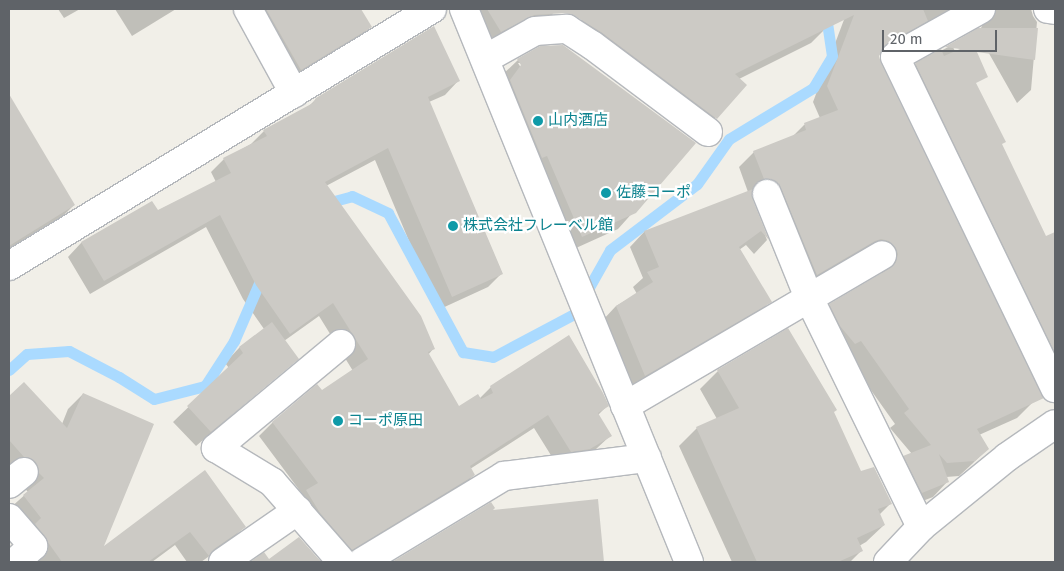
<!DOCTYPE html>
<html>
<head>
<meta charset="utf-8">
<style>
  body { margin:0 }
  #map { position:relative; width:1064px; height:571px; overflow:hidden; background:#f1efe8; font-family:"Fira Sans","Noto Sans JP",sans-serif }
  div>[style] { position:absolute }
  .shadow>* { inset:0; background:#0003 }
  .stream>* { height:11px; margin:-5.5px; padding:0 5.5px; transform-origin:5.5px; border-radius:5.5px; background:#aadaff }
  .building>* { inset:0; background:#cccac5 }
  .roads { filter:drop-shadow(1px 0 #b5b8bc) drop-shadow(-1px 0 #b5b8bc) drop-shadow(0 1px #b5b8bc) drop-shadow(0 -1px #b5b8bc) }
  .street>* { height:28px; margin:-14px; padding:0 14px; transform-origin:14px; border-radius:14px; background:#fff }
  .dots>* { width:14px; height:14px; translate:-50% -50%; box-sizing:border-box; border:2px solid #fff; border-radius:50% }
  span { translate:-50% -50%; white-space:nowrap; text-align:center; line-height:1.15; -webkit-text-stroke:4.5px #fff; paint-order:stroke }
  .culture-label { font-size:15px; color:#0d838f }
  .left { translate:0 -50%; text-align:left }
  .frame { position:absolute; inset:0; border:10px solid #5f6368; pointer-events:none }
  .scale { position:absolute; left:882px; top:30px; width:115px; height:22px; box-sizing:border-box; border:2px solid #5f6368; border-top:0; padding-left:6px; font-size:15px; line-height:18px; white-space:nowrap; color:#5f6368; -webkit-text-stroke:4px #fff; paint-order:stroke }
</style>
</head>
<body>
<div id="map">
  <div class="shadow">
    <i style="clip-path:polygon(58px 9px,80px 9px,64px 18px)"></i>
    <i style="clip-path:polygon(115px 9px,176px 9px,132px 36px)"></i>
    <i style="clip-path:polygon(247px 9px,359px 9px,370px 27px,359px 39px,289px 81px)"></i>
    <i style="clip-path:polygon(469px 9px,550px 9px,553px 14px,541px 26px,488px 44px)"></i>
    <i style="clip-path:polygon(595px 9px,815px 9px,826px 28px,811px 43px,739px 79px,745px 85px,701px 133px,565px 34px)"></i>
    <i style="clip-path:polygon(848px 9px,961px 9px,879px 54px,878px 57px,1033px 382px,1032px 403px,1017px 418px,979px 435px,987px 449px,972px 464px,959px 476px,946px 477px,947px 482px,933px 497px,907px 507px,889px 471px,904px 457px,912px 454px,890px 428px,895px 424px,846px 355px,815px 320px,830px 305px,882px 274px,881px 262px,802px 289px,761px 196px,751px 194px,751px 200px,767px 240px,754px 254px,746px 245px,739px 250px,770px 301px,756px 316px,630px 390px,602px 321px,616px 306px,637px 294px,633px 287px,643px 278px,630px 247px,644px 232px,748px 192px,739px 167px,754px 152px,792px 137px,804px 125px,820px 118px,813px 102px)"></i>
    <i style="clip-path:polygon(973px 9px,1031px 9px,1033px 16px,1037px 22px,1031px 90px,1017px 103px,978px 34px,983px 24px,981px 15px)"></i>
    <i style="clip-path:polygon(952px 45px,1046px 238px,1052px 235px,1055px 242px,1055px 377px,902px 79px,916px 64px)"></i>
    <i style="clip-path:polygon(evenodd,562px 46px,695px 143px,618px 229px,565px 253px,530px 171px,525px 174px,494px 98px,505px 83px,501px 76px,518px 60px,540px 48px,562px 46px,518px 63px,521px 63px,525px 70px,523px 71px,518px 63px)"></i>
    <i style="clip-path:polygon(458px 81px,445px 95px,429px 102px,502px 273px,488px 287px,438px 310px,375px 160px,326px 186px,434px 348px,428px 355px,458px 408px,479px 399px,491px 387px,607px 406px,598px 415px,610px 436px,596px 449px,575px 463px,557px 465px,534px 428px,470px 469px,474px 475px,460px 489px,339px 562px,293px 505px,303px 495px,259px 436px,273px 422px,353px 371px,319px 316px,284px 341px,297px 359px,196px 446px,173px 422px,229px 368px,225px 363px,239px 348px,264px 329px,243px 299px,206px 227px,90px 294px,68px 257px,81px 243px,152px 202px,157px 211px,216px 182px,211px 172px,224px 159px,251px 144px,264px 131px,308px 107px,317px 98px)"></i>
    <i style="clip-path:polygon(22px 119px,74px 205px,59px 220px,9px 251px,9px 127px)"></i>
    <i style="clip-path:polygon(718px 371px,833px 413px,861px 473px,891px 503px,879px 515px,884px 525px,866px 542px,859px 546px,862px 550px,850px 562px,732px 562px,679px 446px,697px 428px,717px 419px,700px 389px)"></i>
    <i style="clip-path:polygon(24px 384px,62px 424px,68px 409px,83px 394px,101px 549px,205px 472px,244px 527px,229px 542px,201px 562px,187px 562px,175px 545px,152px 562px,34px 562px,9px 509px,28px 492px,9px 471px,9px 398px)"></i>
    <i style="clip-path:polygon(597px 500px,603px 562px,394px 562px,491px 504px,490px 511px)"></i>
    <i style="clip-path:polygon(299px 538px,321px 562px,251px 562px,264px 554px,269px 561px)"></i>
  </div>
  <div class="stream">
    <i style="left:323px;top:204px;width:30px;rotate:-15deg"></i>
    <i style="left:352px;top:196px;width:40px;rotate:25deg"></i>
    <i style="left:388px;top:213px;width:158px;rotate:61.7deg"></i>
    <i style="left:463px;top:352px;width:30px;rotate:9deg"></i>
    <i style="left:493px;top:357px;width:92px;rotate:-28deg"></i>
    <i style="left:574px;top:314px;width:73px;rotate:-60.6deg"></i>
    <i style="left:610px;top:250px;width:109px;rotate:-37.2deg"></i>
    <i style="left:697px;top:184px;width:55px;rotate:-54.6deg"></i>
    <i style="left:729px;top:139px;width:98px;rotate:-31.3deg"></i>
    <i style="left:813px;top:88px;width:37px;rotate:-59deg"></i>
    <i style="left:832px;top:56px;width:48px;rotate:-98.5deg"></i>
    <i style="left:9px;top:370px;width:24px;rotate:-42deg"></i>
    <i style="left:27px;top:354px;width:42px;rotate:-4.1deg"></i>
    <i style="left:69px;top:351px;width:56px;rotate:27.5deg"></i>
    <i style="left:119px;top:377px;width:41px;rotate:32.2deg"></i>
    <i style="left:154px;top:399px;width:53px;rotate:-14.3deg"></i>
    <i style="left:205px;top:386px;width:54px;rotate:-57.2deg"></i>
    <i style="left:234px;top:341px;width:73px;rotate:-66.6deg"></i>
  </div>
  <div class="building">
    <i style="clip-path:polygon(266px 9px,361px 9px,372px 27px,301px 70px)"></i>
    <i style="clip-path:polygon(487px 9px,923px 9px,928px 21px,887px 44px,879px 56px,881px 63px,1044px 398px,977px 429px,989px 449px,975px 461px,947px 463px,939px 454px,949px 482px,922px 493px,903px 456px,931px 445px,904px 413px,909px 409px,861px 341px,855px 344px,840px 326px,829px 304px,890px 268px,896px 262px,898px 254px,896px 248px,889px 241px,881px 239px,875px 241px,817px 275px,781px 188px,776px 181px,764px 179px,753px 151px,806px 130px,804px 123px,838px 110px,827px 86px,854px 15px,735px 74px,747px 85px,717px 119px,601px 32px,575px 16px,566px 13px,534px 15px,501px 32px)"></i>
    <i style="clip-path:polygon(434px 26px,460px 81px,428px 97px,503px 274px,452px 297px,388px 148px,325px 182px,421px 316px,435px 349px,428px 352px,459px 406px,478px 394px,481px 399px,493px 393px,490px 386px,569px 335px,603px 393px,609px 406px,598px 413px,612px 436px,590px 449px,571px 452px,548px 415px,470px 466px,475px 475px,352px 550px,320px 513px,306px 490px,318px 483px,272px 422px,317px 384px,322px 390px,368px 359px,333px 303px,290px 334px,256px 285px,220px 215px,104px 281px,81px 242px,152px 201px,158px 210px,231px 173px,223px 158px,267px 136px,263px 130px,313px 103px,316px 98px)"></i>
    <i style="clip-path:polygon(978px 28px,1038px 28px,1035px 60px,977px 52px,988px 77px,976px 83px,1006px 142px,1002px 144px,1046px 236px,1055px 232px,1055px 353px,915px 63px,941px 49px,944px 56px,960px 49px,945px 47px)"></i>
    <i style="clip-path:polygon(563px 45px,696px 143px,636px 213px,582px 237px,547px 156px,542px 158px,510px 80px,521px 65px,517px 59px,540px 46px)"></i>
    <i style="clip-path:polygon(9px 94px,75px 205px,9px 246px)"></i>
    <i style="clip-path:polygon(753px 189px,753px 200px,769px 240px,761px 231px,739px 247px,772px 302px,645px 376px,616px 306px,653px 282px,647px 272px,659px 267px,644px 231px)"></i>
    <i style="clip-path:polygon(272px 322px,299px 359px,211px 432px,187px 406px,243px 353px,239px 347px)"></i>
    <i style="clip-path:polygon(788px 328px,837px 410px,834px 412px,861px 471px,874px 467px,892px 504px,878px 509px,885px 525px,857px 538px,863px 551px,838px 562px,757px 562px,696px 427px,739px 408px,717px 370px)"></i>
    <i style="clip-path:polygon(24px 382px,67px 428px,83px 393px,154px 424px,104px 546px,205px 470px,246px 527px,214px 549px,209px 556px,190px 532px,148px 562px,62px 562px,35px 524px,41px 518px,23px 495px,44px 478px,39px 473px,36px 462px,24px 457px,9px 440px,9px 396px)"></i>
    <i style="clip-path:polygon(598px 499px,604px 562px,392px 562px,491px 502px,495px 508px,493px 510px)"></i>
    <i style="clip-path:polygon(299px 537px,321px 562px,250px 562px,264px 552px,269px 559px)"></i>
  </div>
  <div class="roads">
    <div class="street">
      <i style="left:248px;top:9px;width:96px;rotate:61.3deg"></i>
      <i style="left:464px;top:9px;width:597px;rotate:67.86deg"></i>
      <i style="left:981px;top:9px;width:98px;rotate:150.8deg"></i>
      <i style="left:895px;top:57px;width:368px;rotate:64.2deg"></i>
      <i style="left:1048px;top:9px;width:7px;rotate:8deg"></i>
      <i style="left:485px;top:59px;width:57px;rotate:-29.2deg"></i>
      <i style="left:535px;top:31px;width:32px;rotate:-4deg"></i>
      <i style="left:567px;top:29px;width:30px;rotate:33deg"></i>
      <i style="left:592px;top:45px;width:145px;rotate:36.9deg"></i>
      <i style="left:767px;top:194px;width:112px;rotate:68deg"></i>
      <i style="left:809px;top:298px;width:255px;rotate:63.9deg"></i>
      <i style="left:9px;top:266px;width:495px;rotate:-31.3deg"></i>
      <i style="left:341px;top:344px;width:163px;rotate:140.2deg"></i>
      <i style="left:216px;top:448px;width:66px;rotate:31.3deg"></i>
      <i style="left:272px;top:482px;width:106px;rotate:48.8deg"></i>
      <i style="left:625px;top:406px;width:298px;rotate:-30.4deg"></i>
      <i style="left:9px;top:484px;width:19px;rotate:-39deg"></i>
      <i style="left:9px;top:518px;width:37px;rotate:49deg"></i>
      <i style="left:33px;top:546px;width:24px;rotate:138deg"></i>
      <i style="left:223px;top:562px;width:91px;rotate:-34.7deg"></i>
      <i style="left:362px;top:562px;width:166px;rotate:-31.2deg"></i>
      <i style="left:504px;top:476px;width:144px;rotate:-7.2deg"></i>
      <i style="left:888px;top:562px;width:48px;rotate:-46.7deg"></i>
      <i style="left:921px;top:527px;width:111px;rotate:-39.1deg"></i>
      <i style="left:1007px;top:457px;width:58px;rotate:-34.5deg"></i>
    </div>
  </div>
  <div class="dots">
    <i style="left:538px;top:121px;background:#0f9aa8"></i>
    <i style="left:606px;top:193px;background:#0f9aa8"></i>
    <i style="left:453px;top:226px;background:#0f9aa8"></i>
    <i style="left:338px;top:421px;background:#0f9aa8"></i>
  </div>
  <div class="culture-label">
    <span class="left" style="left:548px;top:121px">山内酒店</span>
    <span class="left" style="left:616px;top:193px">佐藤コーポ</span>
    <span class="left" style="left:463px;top:226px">株式会社フレーベル館</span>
    <span class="left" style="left:348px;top:421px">コーポ原田</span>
  </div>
  <div class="frame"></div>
  <div class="scale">20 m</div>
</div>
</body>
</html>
